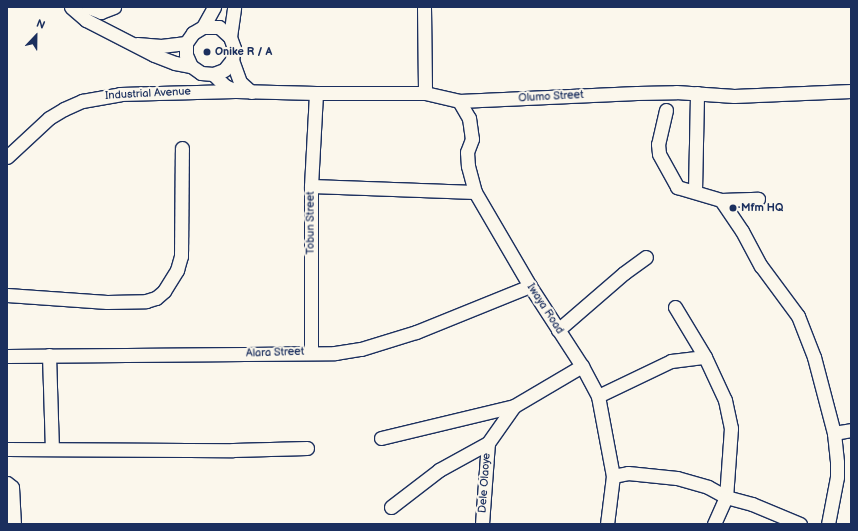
<!DOCTYPE html>
<html>
<head>
<meta charset="utf-8">
<style>
  body { margin:0 }
  #map { position:relative; width:858px; height:531px; overflow:hidden; background:#fbf7ec; font-family:"Balsamiq Sans",sans-serif }
  div>[style] { position:absolute }
  .roads { filter:drop-shadow(1px 0 #1b2f5e) drop-shadow(-1px 0 #1b2f5e) drop-shadow(0 1px #1b2f5e) drop-shadow(0 -1px #1b2f5e) }
  .minor>* { height:13px; margin:-6.5px; padding:0 6.5px; transform-origin:6.5px; border-radius:6.5px; background:#fbf7ec }
  .dots>* { width:11px; height:11px; translate:-50% -50%; box-sizing:border-box; border:2px solid #fbf7ec; border-radius:50% }
  span { translate:-50% -50%; white-space:nowrap; text-align:center; line-height:1.15; -webkit-text-stroke:4px #fbf7ec; paint-order:stroke }
  .poi-label { font-size:11px; color:#1b2f5e; font-weight:700 }
  .left { translate:0 -50%; text-align:left }
  .street-label { font-size:11px; color:#1b2f5e }
  .frame { position:absolute; inset:0; border:8px solid #1b2f5e; pointer-events:none }
  .north { position:absolute; left:16px; top:16px; width:40px; height:40px; -webkit-text-stroke:3px #fbf7ec; paint-order:stroke; rotate:22deg; font-size:11px; font-weight:700; line-height:16px; text-align:center; color:#1b2f5e }
  .north::after { content:''; display:block; margin:auto; width:14px; height:18px; background:#1b2f5e; clip-path:polygon(50% 0,100% 100%,50% 72%,0 100%) }
</style>
</head>
<body>
<div id="map">
  <div class="roads">
    <div class="minor">
      <i style="left:71px;top:7px;width:20px;rotate:41deg"></i>
      <i style="left:86px;top:20px;width:76px;rotate:27.2deg"></i>
      <i style="left:154px;top:55px;width:22px;rotate:21deg"></i>
      <i style="left:175px;top:63px;width:16px;rotate:11deg"></i>
      <i style="left:88px;top:7px;width:14px;rotate:21deg"></i>
      <i style="left:101px;top:12px;width:14px;rotate:-21deg"></i>
      <i style="left:424px;top:7px;width:86px;rotate:89.3deg"></i>
      <i style="left:203px;top:27px;width:23px;rotate:-61deg"></i>
      <i style="left:230px;top:37px;width:30px;rotate:-82deg"></i>
      <i style="left:137px;top:44px;width:24px;rotate:5deg"></i>
      <i style="left:161px;top:46px;width:25px;rotate:-7deg"></i>
      <i style="left:232px;top:60px;width:23px;rotate:70deg"></i>
      <i style="left:240px;top:82px;width:15px;rotate:42deg"></i>
      <i style="left:213px;top:74px;width:12px;rotate:-20deg"></i>
      <i style="left:224px;top:70px;width:13px;rotate:-51deg"></i>
      <i style="left:232px;top:60px;width:12px;rotate:-81deg"></i>
      <i style="left:234px;top:48px;width:12px;rotate:-110deg"></i>
      <i style="left:230px;top:37px;width:15px;rotate:-138deg"></i>
      <i style="left:219px;top:27px;width:16px;rotate:180deg"></i>
      <i style="left:203px;top:27px;width:12px;rotate:149deg"></i>
      <i style="left:193px;top:33px;width:12px;rotate:125deg"></i>
      <i style="left:186px;top:43px;width:12px;rotate:90deg"></i>
      <i style="left:186px;top:55px;width:12px;rotate:66deg"></i>
      <i style="left:191px;top:66px;width:12px;rotate:35deg"></i>
      <i style="left:201px;top:73px;width:12px;rotate:5deg"></i>
      <i style="left:213px;top:74px;width:17px;rotate:45deg"></i>
      <i style="left:225px;top:86px;width:12px;rotate:24deg"></i>
      <i style="left:236px;top:91px;width:80px;rotate:1.4deg"></i>
      <i style="left:316px;top:93px;width:109px"></i>
      <i style="left:425px;top:93px;width:35px;rotate:13deg"></i>
      <i style="left:459px;top:101px;width:178px;rotate:-2.6deg"></i>
      <i style="left:637px;top:93px;width:39px;rotate:-1deg"></i>
      <i style="left:676px;top:92px;width:58px;rotate:3.9deg"></i>
      <i style="left:734px;top:96px;width:117px;rotate:-2.4deg"></i>
      <i style="left:459px;top:101px;width:20px;rotate:60deg"></i>
      <i style="left:469px;top:118px;width:21px;rotate:82deg"></i>
      <i style="left:472px;top:139px;width:14px;rotate:111deg"></i>
      <i style="left:467px;top:152px;width:14px;rotate:86deg"></i>
      <i style="left:468px;top:166px;width:27px;rotate:75deg"></i>
      <i style="left:475px;top:192px;width:109px;rotate:59.7deg"></i>
      <i style="left:530px;top:286px;width:95px;rotate:57deg"></i>
      <i style="left:582px;top:366px;width:34px;rotate:62deg"></i>
      <i style="left:598px;top:396px;width:81px;rotate:79.4deg"></i>
      <i style="left:613px;top:476px;width:48px;rotate:97.1deg"></i>
      <i style="left:666px;top:110px;width:35px;rotate:103deg"></i>
      <i style="left:658px;top:144px;width:10px;rotate:84deg"></i>
      <i style="left:659px;top:154px;width:38px;rotate:61deg"></i>
      <i style="left:677px;top:187px;width:46px;rotate:16.5deg"></i>
      <i style="left:721px;top:200px;width:37px;rotate:-2deg"></i>
      <i style="left:7px;top:157px;width:57px;rotate:-42.9deg"></i>
      <i style="left:49px;top:118px;width:17px;rotate:-31deg"></i>
      <i style="left:64px;top:109px;width:20px;rotate:-24deg"></i>
      <i style="left:82px;top:101px;width:39px;rotate:-10deg"></i>
      <i style="left:120px;top:94px;width:115px;rotate:-1.5deg"></i>
      <i style="left:311px;top:186px;width:164px;rotate:2.1deg"></i>
      <i style="left:695px;top:191px;width:98px;rotate:-88.8deg"></i>
      <i style="left:721px;top:200px;width:37px;rotate:56deg"></i>
      <i style="left:742px;top:231px;width:40px;rotate:62deg"></i>
      <i style="left:761px;top:266px;width:62px;rotate:53.5deg"></i>
      <i style="left:798px;top:316px;width:44px;rotate:68.7deg"></i>
      <i style="left:814px;top:357px;width:79px;rotate:75.3deg"></i>
      <i style="left:834px;top:433px;width:29px;rotate:84deg"></i>
      <i style="left:837px;top:462px;width:15px;rotate:90deg"></i>
      <i style="left:837px;top:477px;width:48px;rotate:100.8deg"></i>
      <i style="left:7px;top:295px;width:100px;rotate:4deg"></i>
      <i style="left:107px;top:302px;width:39px;rotate:-1deg"></i>
      <i style="left:146px;top:301px;width:10px;rotate:-17deg"></i>
      <i style="left:156px;top:298px;width:11px;rotate:-41deg"></i>
      <i style="left:164px;top:291px;width:25px;rotate:-58deg"></i>
      <i style="left:177px;top:270px;width:15px;rotate:-74deg"></i>
      <i style="left:181px;top:256px;width:108px;rotate:-89.5deg"></i>
      <i style="left:675px;top:307px;width:58px;rotate:59deg"></i>
      <i style="left:705px;top:357px;width:47px;rotate:65.1deg"></i>
      <i style="left:725px;top:400px;width:29px;rotate:78deg"></i>
      <i style="left:731px;top:428px;width:69px;rotate:94.1deg"></i>
      <i style="left:726px;top:497px;width:30px;rotate:114deg"></i>
      <i style="left:558px;top:330px;width:87px;rotate:-40.8deg"></i>
      <i style="left:624px;top:273px;width:27px;rotate:-36deg"></i>
      <i style="left:311px;top:352px;width:166px;rotate:-90deg"></i>
      <i style="left:311px;top:186px;width:93px;rotate:-86.9deg"></i>
      <i style="left:49px;top:355px;width:93px;rotate:88.2deg"></i>
      <i style="left:7px;top:356px;width:328px;rotate:-0.5deg"></i>
      <i style="left:335px;top:353px;width:26px;rotate:-9deg"></i>
      <i style="left:361px;top:349px;width:58px;rotate:-17.2deg"></i>
      <i style="left:416px;top:332px;width:123px;rotate:-22deg"></i>
      <i style="left:598px;top:396px;width:81px;rotate:-25.6deg"></i>
      <i style="left:671px;top:361px;width:34px;rotate:-7deg"></i>
      <i style="left:834px;top:433px;width:17px;rotate:-10deg"></i>
      <i style="left:381px;top:438px;width:137px;rotate:-13.5deg"></i>
      <i style="left:7px;top:449px;width:226px;rotate:0.3deg"></i>
      <i style="left:233px;top:450px;width:74px;rotate:-1.5deg"></i>
      <i style="left:613px;top:476px;width:15px;rotate:-11deg"></i>
      <i style="left:628px;top:473px;width:49px;rotate:5.8deg"></i>
      <i style="left:677px;top:478px;width:32px;rotate:16deg"></i>
      <i style="left:708px;top:487px;width:21px;rotate:29deg"></i>
      <i style="left:726px;top:497px;width:27px;rotate:15deg"></i>
      <i style="left:752px;top:504px;width:52px;rotate:22.6deg"></i>
      <i style="left:7px;top:483px;width:6px;rotate:39deg"></i>
      <i style="left:12px;top:487px;width:37px;rotate:87deg"></i>
      <i style="left:391px;top:507px;width:61px;rotate:-37.6deg"></i>
      <i style="left:439px;top:470px;width:56px;rotate:-28.9deg"></i>
      <i style="left:488px;top:443px;width:45px;rotate:-54.9deg"></i>
      <i style="left:514px;top:406px;width:79px;rotate:-30.5deg"></i>
      <i style="left:482px;top:524px;width:81px;rotate:-85.8deg"></i>
    </div>
  </div>
  <div class="dots">
    <i style="left:207px;top:52px;background:#1b2f5e"></i>
    <i style="left:733px;top:208px;background:#1b2f5e"></i>
  </div>
  <div class="poi-label">
    <span class="left" style="left:215px;top:52px">Onike R / A</span>
    <span class="left" style="left:741px;top:208px">Mfm HQ</span>
  </div>
  <div class="street-label">
    <span style="left:148px;top:94px;rotate:-3deg">Industrial Avenue</span>
    <span style="left:551px;top:97px;rotate:-3deg">Olumo Street</span>
    <span style="left:311px;top:223px;rotate:-90deg">Tobun Street</span>
    <span style="left:545px;top:309px;rotate:57deg">Iwaya Road</span>
    <span style="left:275px;top:353px;rotate:-2deg">Alara Street</span>
    <span style="left:485px;top:483px;rotate:-86deg">Dele Olaoye</span>
  </div>
  <div class="frame"></div>
  <div class="north">N</div>
</div>
</body>
</html>
